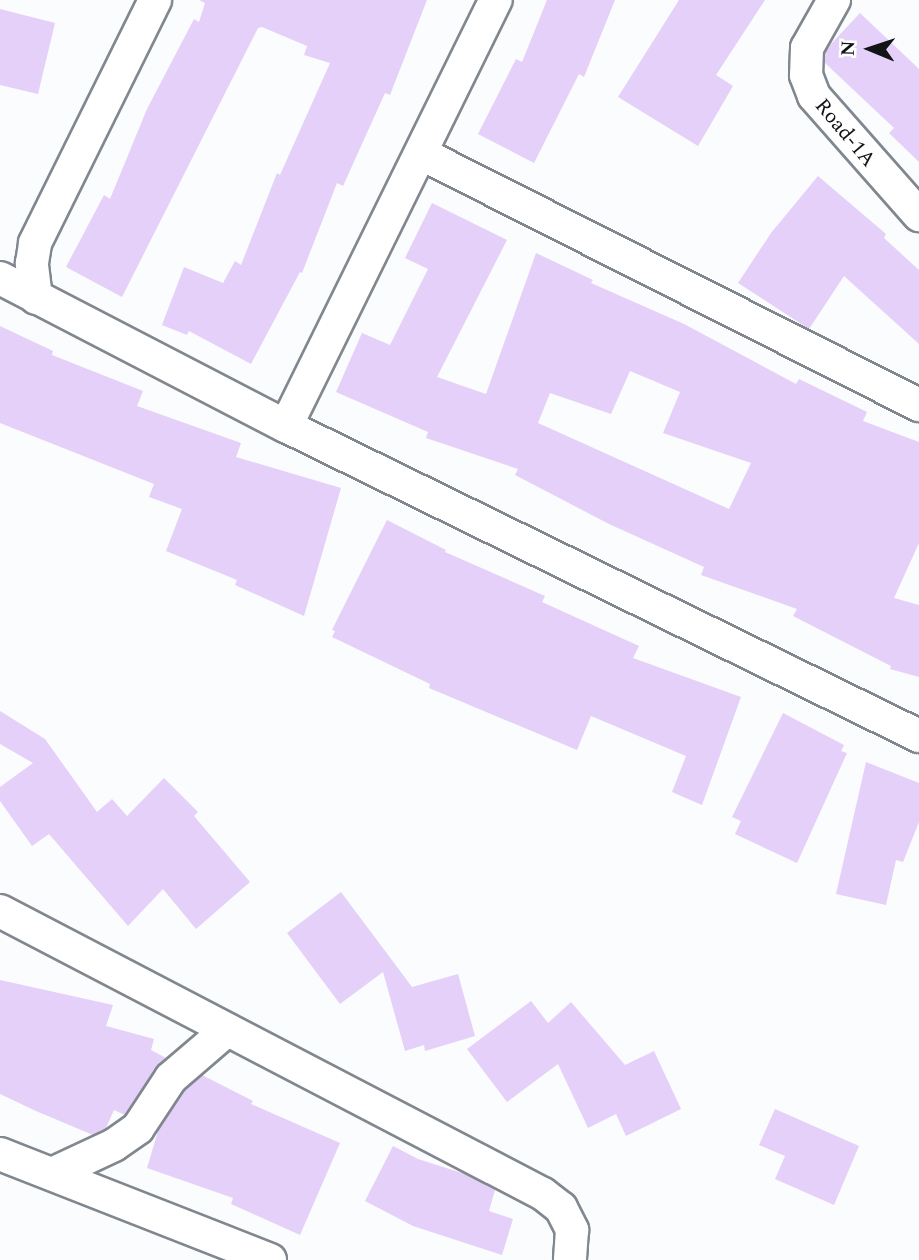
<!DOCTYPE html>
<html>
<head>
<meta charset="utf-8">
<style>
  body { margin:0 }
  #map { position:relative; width:919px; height:1260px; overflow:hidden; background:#fafcfd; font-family:Spectral,serif }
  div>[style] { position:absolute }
  .building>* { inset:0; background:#e5d0f9 }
  .roads { filter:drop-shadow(2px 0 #80878e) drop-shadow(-2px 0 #80878e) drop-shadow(0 2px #80878e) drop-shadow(0 -2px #80878e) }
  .street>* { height:32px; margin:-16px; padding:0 16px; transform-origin:16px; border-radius:16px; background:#fff }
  span { translate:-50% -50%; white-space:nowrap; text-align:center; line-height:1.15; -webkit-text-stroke:7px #fff; paint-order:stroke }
  .street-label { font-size:21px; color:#111316 }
  .north { position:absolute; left:835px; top:14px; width:70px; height:70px; -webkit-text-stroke:5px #fff; paint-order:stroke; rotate:272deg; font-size:19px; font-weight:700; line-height:28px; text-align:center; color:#111316 }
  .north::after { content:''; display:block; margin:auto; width:24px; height:32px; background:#111316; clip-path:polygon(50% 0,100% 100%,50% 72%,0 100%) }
</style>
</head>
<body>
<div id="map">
  <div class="building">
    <i style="clip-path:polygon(199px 0,427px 0,390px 95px,385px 93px,343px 186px,337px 183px,302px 273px,300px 272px,251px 364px,189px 331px,187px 335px,162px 325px,184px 267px,223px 283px,235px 261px,241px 265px,277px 173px,280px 175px,330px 63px,304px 55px,307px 46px,262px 27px,258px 28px,122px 297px,66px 267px,104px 195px,110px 199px,147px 109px,194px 19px,199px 22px,205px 3px)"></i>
    <i style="clip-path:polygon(547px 0,615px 0,584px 77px,579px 74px,534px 163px,478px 134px,516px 59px,522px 62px)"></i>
    <i style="clip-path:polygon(679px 0,765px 0,716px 75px,733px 86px,698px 146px,618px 97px)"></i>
    <i style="clip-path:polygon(0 9px,55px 23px,38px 94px,0 85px)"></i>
    <i style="clip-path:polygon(860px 13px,919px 69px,919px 162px,889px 133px,894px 128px,825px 63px,825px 53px,831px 44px)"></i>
    <i style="clip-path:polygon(818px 176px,886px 234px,884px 238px,919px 270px,919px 344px,844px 276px,809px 329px,738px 283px,771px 233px)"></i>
    <i style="clip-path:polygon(evenodd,432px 203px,507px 240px,437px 377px,486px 394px,536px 253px,593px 280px,591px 283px,684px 324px,796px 384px,799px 379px,867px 412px,863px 421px,919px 442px,919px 543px,894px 598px,919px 605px,919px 677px,890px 669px,891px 666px,793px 616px,797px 609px,701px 575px,704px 567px,609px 524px,515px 475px,518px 469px,426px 438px,428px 432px,336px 392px,362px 333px,390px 345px,428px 269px,405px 258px,432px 203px,630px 371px,680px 392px,663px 433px,751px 463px,729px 509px,538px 423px,550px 393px,611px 414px,630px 371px)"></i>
    <i style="clip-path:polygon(0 326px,53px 351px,52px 355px,143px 391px,137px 406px,241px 443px,236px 457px,341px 488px,304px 616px,235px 585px,237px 580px,166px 551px,182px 509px,149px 497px,154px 484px,0 423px)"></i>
    <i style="clip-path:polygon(387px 520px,446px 550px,445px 552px,545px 596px,542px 602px,639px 646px,633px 658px,741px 697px,702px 805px,672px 792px,686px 756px,591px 716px,577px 750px,429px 688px,430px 684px,332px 637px,335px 631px,332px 630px)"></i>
    <i style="clip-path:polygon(0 711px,45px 739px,97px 812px,112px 799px,127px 816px,164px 778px,198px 812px,194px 816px,250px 882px,196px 929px,163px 889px,128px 926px,49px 834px,32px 846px,0 801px,0 787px,33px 763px,0 744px)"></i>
    <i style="clip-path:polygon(783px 713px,844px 745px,841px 751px,847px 753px,797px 863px,735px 834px,741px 821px,732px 817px)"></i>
    <i style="clip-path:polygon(866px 762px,919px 783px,919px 822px,903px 862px,896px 860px,886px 905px,836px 894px)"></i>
    <i style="clip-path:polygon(341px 892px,412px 987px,458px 974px,475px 1036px,425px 1051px,424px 1045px,405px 1051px,383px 972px,340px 1004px,287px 933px)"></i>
    <i style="clip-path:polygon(0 980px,113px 1005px,106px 1026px,154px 1039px,151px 1050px,166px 1058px,156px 1068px,125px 1115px,114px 1110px,106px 1128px,93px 1135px,36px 1111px,0 1094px)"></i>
    <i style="clip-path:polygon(531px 1001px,548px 1023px,571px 1002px,625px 1065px,654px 1051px,681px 1109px,626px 1136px,616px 1114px,588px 1128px,558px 1064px,507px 1102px,467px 1049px)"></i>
    <i style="clip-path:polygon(202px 1075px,253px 1101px,251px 1104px,340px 1143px,300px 1235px,231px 1204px,233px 1198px,147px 1168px,158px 1131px,185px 1090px)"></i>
    <i style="clip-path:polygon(775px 1109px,859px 1146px,834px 1205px,775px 1179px,785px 1156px,759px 1145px)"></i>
    <i style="clip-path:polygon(393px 1146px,418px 1159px,465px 1174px,495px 1190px,489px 1211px,513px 1219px,502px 1255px,413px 1226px,365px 1201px)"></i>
  </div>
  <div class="roads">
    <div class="street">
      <i style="left:834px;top:0;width:55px;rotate:119.4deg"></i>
      <i style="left:807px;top:48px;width:27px;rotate:92deg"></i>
      <i style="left:806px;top:75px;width:22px;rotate:69deg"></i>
      <i style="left:814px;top:96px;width:159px;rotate:48.6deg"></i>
      <i style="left:422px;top:154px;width:557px;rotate:26.8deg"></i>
      <i style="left:0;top:278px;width:322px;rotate:27.4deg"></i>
      <i style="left:286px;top:426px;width:705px;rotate:26.09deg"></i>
      <i style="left:36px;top:298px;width:35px;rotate:-97deg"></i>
      <i style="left:32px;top:263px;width:20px;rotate:-81deg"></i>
      <i style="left:35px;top:243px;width:271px;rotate:-63.7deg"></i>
      <i style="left:286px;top:426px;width:475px;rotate:-63.8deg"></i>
      <i style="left:0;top:911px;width:612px;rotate:27.53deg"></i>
      <i style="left:543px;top:1194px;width:23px;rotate:38deg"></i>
      <i style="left:561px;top:1208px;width:25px;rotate:63deg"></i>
      <i style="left:572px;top:1230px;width:30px;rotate:94deg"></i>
      <i style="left:0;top:1154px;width:290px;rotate:21.4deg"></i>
      <i style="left:52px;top:1174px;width:68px;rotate:-25.1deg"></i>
      <i style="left:114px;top:1145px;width:29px;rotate:-35deg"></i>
      <i style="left:138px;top:1128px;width:60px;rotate:-56.6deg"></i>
      <i style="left:171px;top:1078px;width:74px;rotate:-40.6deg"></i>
    </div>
  </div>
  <div class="street-label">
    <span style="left:845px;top:133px;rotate:50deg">Road-1A</span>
  </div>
  <div class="north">N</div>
</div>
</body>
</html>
